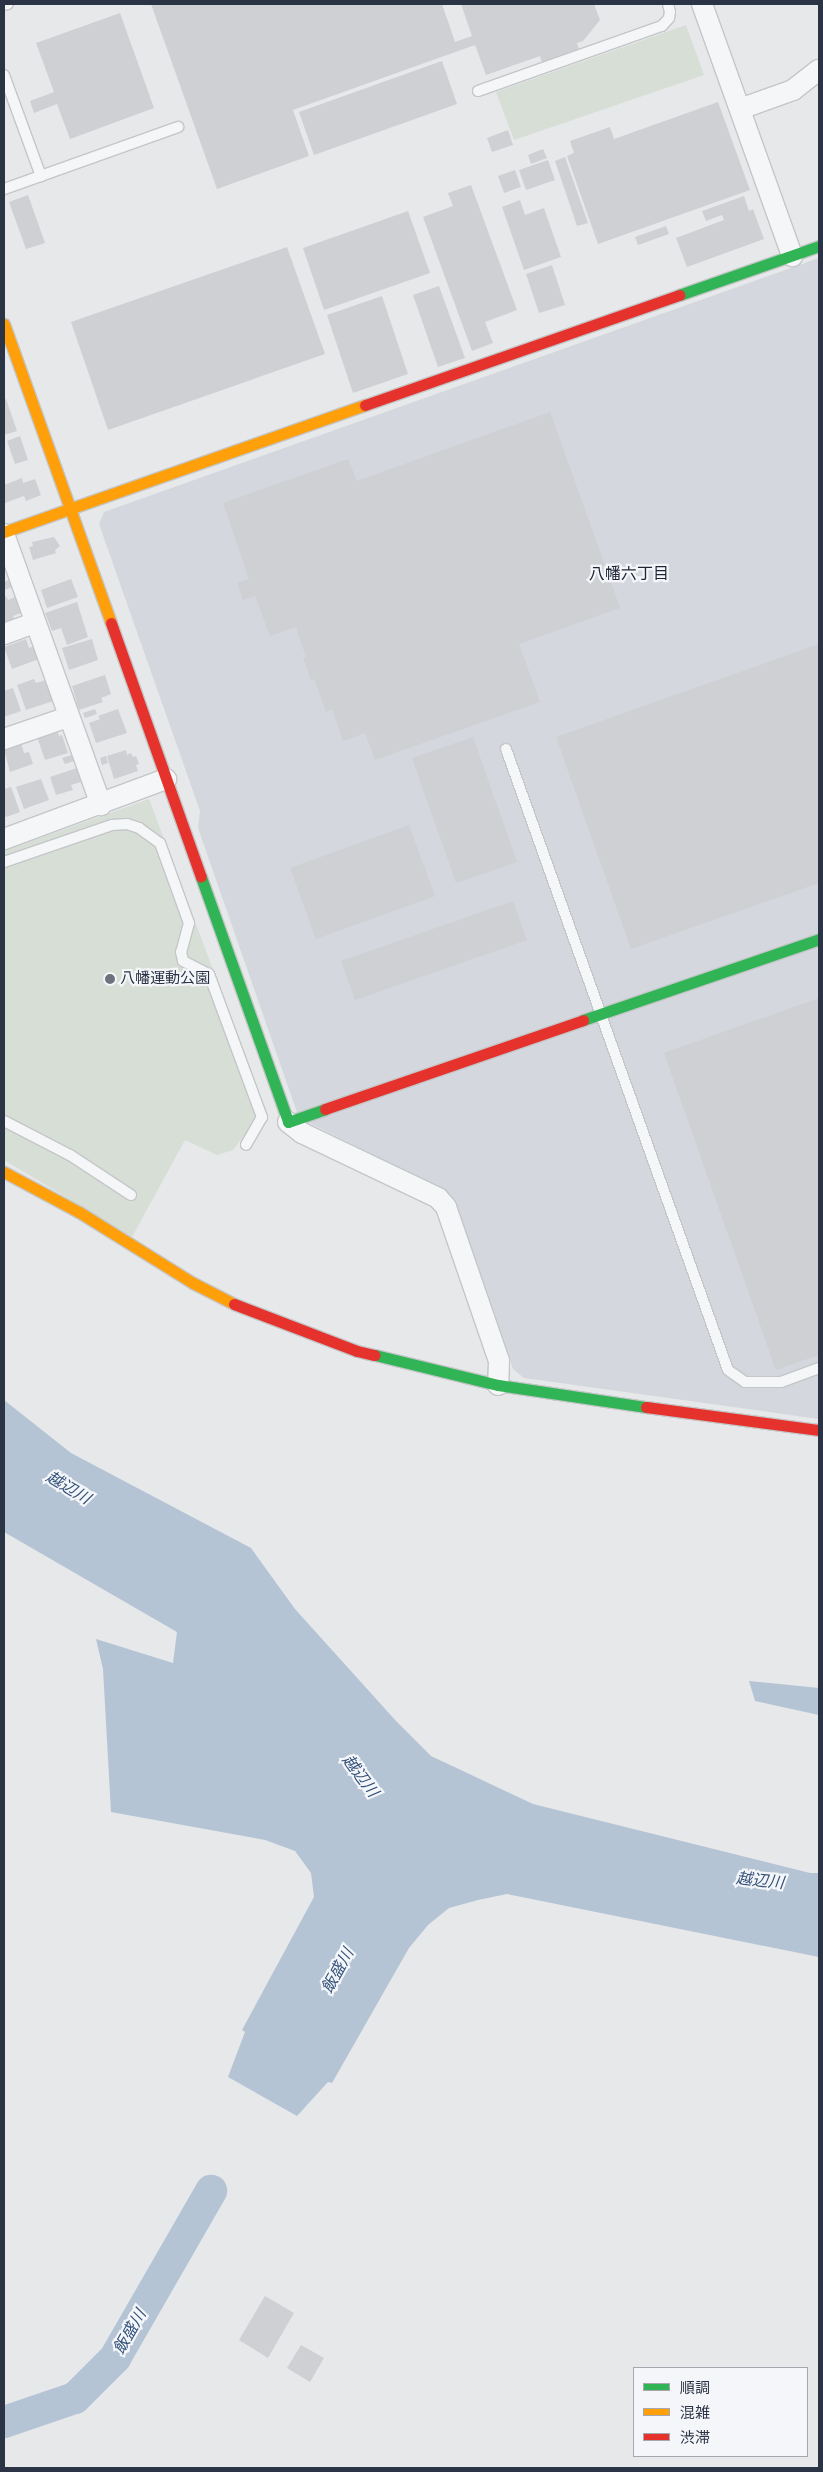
<!DOCTYPE html>
<html>
<head>
<meta charset="utf-8">
<style>
  body { margin:0 }
  #map { position:relative; width:823px; height:2472px; overflow:hidden; background:#e6e8ea; font-family:"DM Sans","Noto Sans JP",sans-serif }
  div>[style] { position:absolute }
  .built>* { inset:0; background:#d4d7dd }
  .green>* { inset:0; background:#d6ded6 }
  .water>* { inset:0; background:#b4c4d5 }
  .river>* { height:32px; margin:-16px; padding:0 16px; transform-origin:16px; border-radius:16px; background:#b4c4d5 }
  .building>* { inset:0; background:#ced0d3 }
  .roads { filter:drop-shadow(1px 0 #c4c6c8) drop-shadow(-1px 0 #c4c6c8) drop-shadow(0 1px #c4c6c8) drop-shadow(0 -1px #c4c6c8) }
  .lane>* { height:10px; margin:-5px; padding:0 5px; transform-origin:5px; border-radius:5px; background:#f5f6f7 }
  .street>* { height:20px; margin:-10px; padding:0 10px; transform-origin:10px; border-radius:10px; background:#f5f6f7 }
  .fast>* { height:11px; margin:-5.5px; padding:0 5.5px; transform-origin:5.5px; border-radius:5.5px; background:#30b455 }
  .slow>* { height:11px; margin:-5.5px; padding:0 5.5px; transform-origin:5.5px; border-radius:5.5px; background:#ff9f0a }
  .jam>* { height:11px; margin:-5.5px; padding:0 5.5px; transform-origin:5.5px; border-radius:5.5px; background:#e5322d }
  .dots>* { width:14px; height:14px; translate:-50% -50%; box-sizing:border-box; border:2px solid #f4f6f9; border-radius:50% }
  span { translate:-50% -50%; white-space:nowrap; text-align:center; line-height:1.15; -webkit-text-stroke:4.5px #f4f6f9; paint-order:stroke }
  .poi-label { font-size:15px; color:#2b3445 }
  .left { translate:0 -50%; text-align:left }
  .neighbourhood-label { font-size:16px; color:#1d2536 }
  .water-label { font-size:16px; color:#34527a; font-style:italic }
  .frame { position:absolute; inset:0; border:5px solid #2b3445; pointer-events:none }
  .legend { position:absolute; left:633px; top:2367px; width:175px; height:90px; box-sizing:border-box; background:#f4f6f9; border:1px solid #a4a8b1; margin:0; padding:6px 9px; list-style:none; font-size:15px; color:#2b3445 }
  .legend li { display:flex; align-items:center; gap:10px; height:25px }
  .legend b { width:25px; border:1px solid #a4a8b1 }
</style>
</head>
<body>
<div id="map">
  <div class="built">
    <i style="clip-path:polygon(819px 258px,819px 1419px,524px 1378px,513px 1369px,455px 1200px,445px 1190px,299px 1118px,198px 828px,200px 811px,99px 524px,104px 512px)"></i>
  </div>
  <div class="green">
    <i style="clip-path:polygon(686px 25px,704px 75px,514px 140px,496px 92px)"></i>
    <i style="clip-path:polygon(149px 799px,265px 1108px,233px 1150px,217px 1155px,185px 1140px,132px 1237px,4px 1160px,4px 851px)"></i>
  </div>
  <div class="water">
    <i style="clip-path:polygon(4px 1400px,71px 1453px,251px 1548px,295px 1609px,396px 1721px,431px 1756px,533px 1804px,810px 1873px,819px 1873px,819px 1957px,507px 1894px,478px 1900px,449px 1908px,428px 1925px,409px 1948px,332px 2083px,328px 2082px,297px 2116px,228px 2077px,245px 2032px,242px 2030px,314px 1897px,311px 1873px,295px 1851px,265px 1840px,111px 1812px,103px 1669px,96px 1639px,173px 1663px,177px 1632px,4px 1532px)"></i>
    <i style="clip-path:polygon(749px 1681px,819px 1688px,819px 1715px,755px 1701px)"></i>
  </div>
  <div class="river">
    <i style="left:4px;top:2422px;width:75px;rotate:-18.7deg"></i>
    <i style="left:75px;top:2398px;width:57px;rotate:-45deg"></i>
    <i style="left:115px;top:2358px;width:193px;rotate:-60.1deg"></i>
  </div>
  <div class="building">
    <i style="clip-path:polygon(151px 4px,442px 4px,455px 42px,472px 36px,461px 4px,594px 4px,600px 20px,583px 41px,577px 43px,579px 50px,542px 63px,540px 56px,486px 75px,475px 45px,293px 110px,309px 156px,217px 189px)"></i>
    <i style="clip-path:polygon(120px 13px,154px 108px,70px 139px,57px 104px,34px 113px,30px 101px,54px 92px,36px 43px)"></i>
    <i style="clip-path:polygon(442px 61px,457px 104px,314px 155px,299px 112px)"></i>
    <i style="clip-path:polygon(718px 102px,750px 190px,598px 244px,567px 156px,574px 153px,570px 141px,610px 127px,614px 139px)"></i>
    <i style="clip-path:polygon(508px 130px,513px 145px,492px 152px,487px 138px)"></i>
    <i style="clip-path:polygon(543px 149px,547px 158px,531px 164px,528px 155px)"></i>
    <i style="clip-path:polygon(565px 157px,588px 223px,577px 226px,555px 161px)"></i>
    <i style="clip-path:polygon(548px 160px,555px 180px,526px 190px,519px 170px)"></i>
    <i style="clip-path:polygon(515px 170px,521px 187px,504px 193px,498px 176px)"></i>
    <i style="clip-path:polygon(471px 185px,517px 310px,485px 322px,493px 343px,472px 351px,423px 217px,453px 206px,448px 193px)"></i>
    <i style="clip-path:polygon(28px 195px,45px 243px,26px 249px,9px 202px)"></i>
    <i style="clip-path:polygon(744px 196px,749px 211px,753px 209px,764px 239px,687px 267px,676px 238px,724px 220px,722px 215px,706px 221px,702px 211px)"></i>
    <i style="clip-path:polygon(520px 200px,525px 215px,544px 208px,561px 257px,524px 270px,502px 207px)"></i>
    <i style="clip-path:polygon(408px 211px,430px 273px,324px 310px,303px 248px)"></i>
    <i style="clip-path:polygon(666px 226px,669px 234px,638px 245px,635px 237px)"></i>
    <i style="clip-path:polygon(287px 247px,325px 354px,108px 430px,71px 322px)"></i>
    <i style="clip-path:polygon(552px 265px,565px 305px,539px 313px,526px 274px)"></i>
    <i style="clip-path:polygon(439px 286px,465px 358px,438px 367px,413px 295px)"></i>
    <i style="clip-path:polygon(382px 296px,408px 374px,353px 393px,327px 315px)"></i>
    <i style="clip-path:polygon(6px 399px,17px 431px,4px 435px,4px 400px)"></i>
    <i style="clip-path:polygon(550px 412px,620px 608px,519px 644px,540px 702px,375px 760px,365px 733px,343px 741px,332px 709px,326px 712px,314px 679px,311px 680px,303px 658px,306px 657px,296px 627px,270px 636px,255px 596px,243px 600px,237px 583px,249px 579px,223px 503px,348px 459px,357px 481px)"></i>
    <i style="clip-path:polygon(20px 436px,28px 460px,15px 464px,7px 441px)"></i>
    <i style="clip-path:polygon(22px 478px,23px 483px,35px 479px,41px 495px,26px 501px,24px 496px,5px 503px,4px 485px)"></i>
    <i style="clip-path:polygon(54px 537px,60px 546px,55px 550px,56px 553px,33px 560px,29px 547px,33px 546px,32px 542px)"></i>
    <i style="clip-path:polygon(13px 578px,16px 586px,4px 590px,4px 582px)"></i>
    <i style="clip-path:polygon(71px 579px,78px 597px,47px 608px,41px 590px)"></i>
    <i style="clip-path:polygon(20px 595px,26px 611px,13px 616px,15px 622px,4px 626px,4px 597px,6px 596px,8px 600px)"></i>
    <i style="clip-path:polygon(77px 602px,88px 637px,67px 645px,61px 628px,52px 631px,45px 613px)"></i>
    <i style="clip-path:polygon(26px 639px,29px 648px,34px 646px,39px 659px,12px 669px,4px 647px)"></i>
    <i style="clip-path:polygon(92px 639px,98px 660px,69px 670px,62px 648px)"></i>
    <i style="clip-path:polygon(819px 644px,819px 883px,631px 949px,556px 737px)"></i>
    <i style="clip-path:polygon(105px 675px,111px 694px,101px 698px,103px 702px,79px 710px,72px 686px)"></i>
    <i style="clip-path:polygon(34px 679px,36px 683px,46px 680px,53px 701px,26px 710px,17px 685px)"></i>
    <i style="clip-path:polygon(13px 688px,21px 711px,4px 717px,4px 691px)"></i>
    <i style="clip-path:polygon(95px 709px,97px 714px,85px 718px,83px 713px)"></i>
    <i style="clip-path:polygon(118px 709px,127px 733px,96px 743px,89px 723px,100px 719px,98px 716px)"></i>
    <i style="clip-path:polygon(57px 730px,59px 736px,62px 735px,68px 753px,45px 760px,37px 737px)"></i>
    <i style="clip-path:polygon(473px 737px,517px 862px,456px 883px,412px 758px)"></i>
    <i style="clip-path:polygon(21px 743px,24px 753px,29px 752px,33px 764px,10px 772px,4px 749px)"></i>
    <i style="clip-path:polygon(126px 750px,127px 755px,131px 753px,133px 757px,136px 756px,139px 764px,136px 765px,138px 771px,114px 779px,107px 756px)"></i>
    <i style="clip-path:polygon(75px 754px,77px 760px,65px 764px,62px 758px)"></i>
    <i style="clip-path:polygon(106px 756px,108px 763px,102px 765px,100px 758px)"></i>
    <i style="clip-path:polygon(77px 768px,81px 782px,71px 785px,73px 790px,56px 795px,50px 777px)"></i>
    <i style="clip-path:polygon(41px 779px,49px 800px,24px 809px,16px 787px)"></i>
    <i style="clip-path:polygon(11px 787px,20px 812px,6px 817px,4px 815px,4px 789px)"></i>
    <i style="clip-path:polygon(409px 825px,435px 896px,316px 939px,290px 868px)"></i>
    <i style="clip-path:polygon(513px 901px,527px 940px,355px 1000px,341px 961px)"></i>
    <i style="clip-path:polygon(819px 998px,819px 1355px,776px 1370px,664px 1053px)"></i>
    <i style="clip-path:polygon(265px 2296px,294px 2313px,268px 2358px,239px 2340px)"></i>
    <i style="clip-path:polygon(301px 2345px,324px 2358px,310px 2382px,287px 2368px)"></i>
  </div>
  <div class="roads">
    <div class="lane">
      <i style="left:4px;top:5px;width:4px;rotate:-14deg"></i>
      <i style="left:4px;top:75px;width:108px;rotate:69.9deg"></i>
      <i style="left:478px;top:91px;width:195px;rotate:-19.5deg"></i>
      <i style="left:662px;top:26px;width:11px;rotate:-49deg"></i>
      <i style="left:669px;top:18px;width:6px;rotate:-81deg"></i>
      <i style="left:670px;top:12px;width:8px;rotate:-104deg"></i>
      <i style="left:4px;top:189px;width:185px;rotate:-19.6deg"></i>
      <i style="left:506px;top:749px;width:659px;rotate:70.33deg"></i>
      <i style="left:728px;top:1370px;width:21px;rotate:35deg"></i>
      <i style="left:745px;top:1382px;width:36px"></i>
      <i style="left:781px;top:1382px;width:40px;rotate:-20.2deg"></i>
      <i style="left:4px;top:862px;width:114px;rotate:-18.9deg"></i>
      <i style="left:112px;top:825px;width:15px;rotate:-4deg"></i>
      <i style="left:127px;top:824px;width:13px;rotate:18deg"></i>
      <i style="left:139px;top:828px;width:26px;rotate:36deg"></i>
      <i style="left:160px;top:843px;width:85px;rotate:70.1deg"></i>
      <i style="left:189px;top:923px;width:30px;rotate:105deg"></i>
      <i style="left:181px;top:952px;width:9px;rotate:77deg"></i>
      <i style="left:183px;top:961px;width:29px;rotate:27deg"></i>
      <i style="left:209px;top:974px;width:153px;rotate:69.7deg"></i>
      <i style="left:262px;top:1117px;width:32px;rotate:120deg"></i>
      <i style="left:4px;top:1121px;width:74px;rotate:27.3deg"></i>
      <i style="left:70px;top:1155px;width:73px;rotate:33.3deg"></i>
    </div>
    <div class="street">
      <i style="left:702px;top:4px;width:268px;rotate:70.3deg"></i>
      <i style="left:740px;top:109px;width:56px;rotate:-19.7deg"></i>
      <i style="left:793px;top:90px;width:33px;rotate:-38deg"></i>
      <i style="left:4px;top:534px;width:288px;rotate:70.3deg"></i>
      <i style="left:4px;top:634px;width:33px;rotate:-20deg"></i>
      <i style="left:4px;top:739px;width:68px;rotate:-19deg"></i>
      <i style="left:4px;top:839px;width:173px;rotate:-20.3deg"></i>
      <i style="left:288px;top:1122px;width:18px;rotate:38deg"></i>
      <i style="left:302px;top:1133px;width:151px;rotate:25.5deg"></i>
      <i style="left:438px;top:1198px;width:12px;rotate:48deg"></i>
      <i style="left:446px;top:1207px;width:163px;rotate:71deg"></i>
      <i style="left:499px;top:1361px;width:24px;rotate:92deg"></i>
    </div>
    <div class="fast">
      <i style="left:679px;top:295px;width:148px;rotate:-19.3deg"></i>
      <i style="left:201px;top:877px;width:260px;rotate:70.4deg"></i>
      <i style="left:288px;top:1122px;width:39px;rotate:-19deg"></i>
      <i style="left:583px;top:1020px;width:250px;rotate:-18.9deg"></i>
      <i style="left:375px;top:1355px;width:127px;rotate:13.7deg"></i>
      <i style="left:498px;top:1385px;width:150px;rotate:8.5deg"></i>
    </div>
    <div class="slow">
      <i style="left:4px;top:324px;width:318px;rotate:70.3deg"></i>
      <i style="left:4px;top:532px;width:383px;rotate:-19.4deg"></i>
      <i style="left:4px;top:1172px;width:85px;rotate:28.1deg"></i>
      <i style="left:79px;top:1212px;width:134px;rotate:31.9deg"></i>
      <i style="left:193px;top:1283px;width:46px;rotate:27.1deg"></i>
    </div>
    <div class="jam">
      <i style="left:365px;top:405px;width:333px;rotate:-19.3deg"></i>
      <i style="left:111px;top:623px;width:269px;rotate:70.5deg"></i>
      <i style="left:325px;top:1109px;width:273px;rotate:-19deg"></i>
      <i style="left:234px;top:1304px;width:132px;rotate:20.9deg"></i>
      <i style="left:357px;top:1351px;width:18px;rotate:13deg"></i>
      <i style="left:646px;top:1407px;width:175px;rotate:7.6deg"></i>
    </div>
  </div>
  <div class="dots">
    <i style="left:110px;top:979px;background:#6c737f"></i>
  </div>
  <div class="poi-label">
    <span class="left" style="left:120px;top:979px">八幡運動公園</span>
  </div>
  <div class="neighbourhood-label">
    <span style="left:629px;top:574px">八幡六丁目</span>
  </div>
  <div class="water-label">
    <span style="left:68px;top:1488px;rotate:31deg">越辺川</span>
    <span style="left:360px;top:1776px;rotate:53deg">越辺川</span>
    <span style="left:760px;top:1881px;rotate:6deg">越辺川</span>
    <span style="left:338px;top:1971px;rotate:-61deg">飯盛川</span>
    <span style="left:130px;top:2332px;rotate:-60deg">飯盛川</span>
  </div>
  <div class="frame"></div>
  <ul class="legend">
  <li><b style="height:6px;background:#30b455"></b>順調</li>
  <li><b style="height:6px;background:#ff9f0a"></b>混雑</li>
  <li><b style="height:6px;background:#e5322d"></b>渋滞</li>
  </ul>
</div>
</body>
</html>
